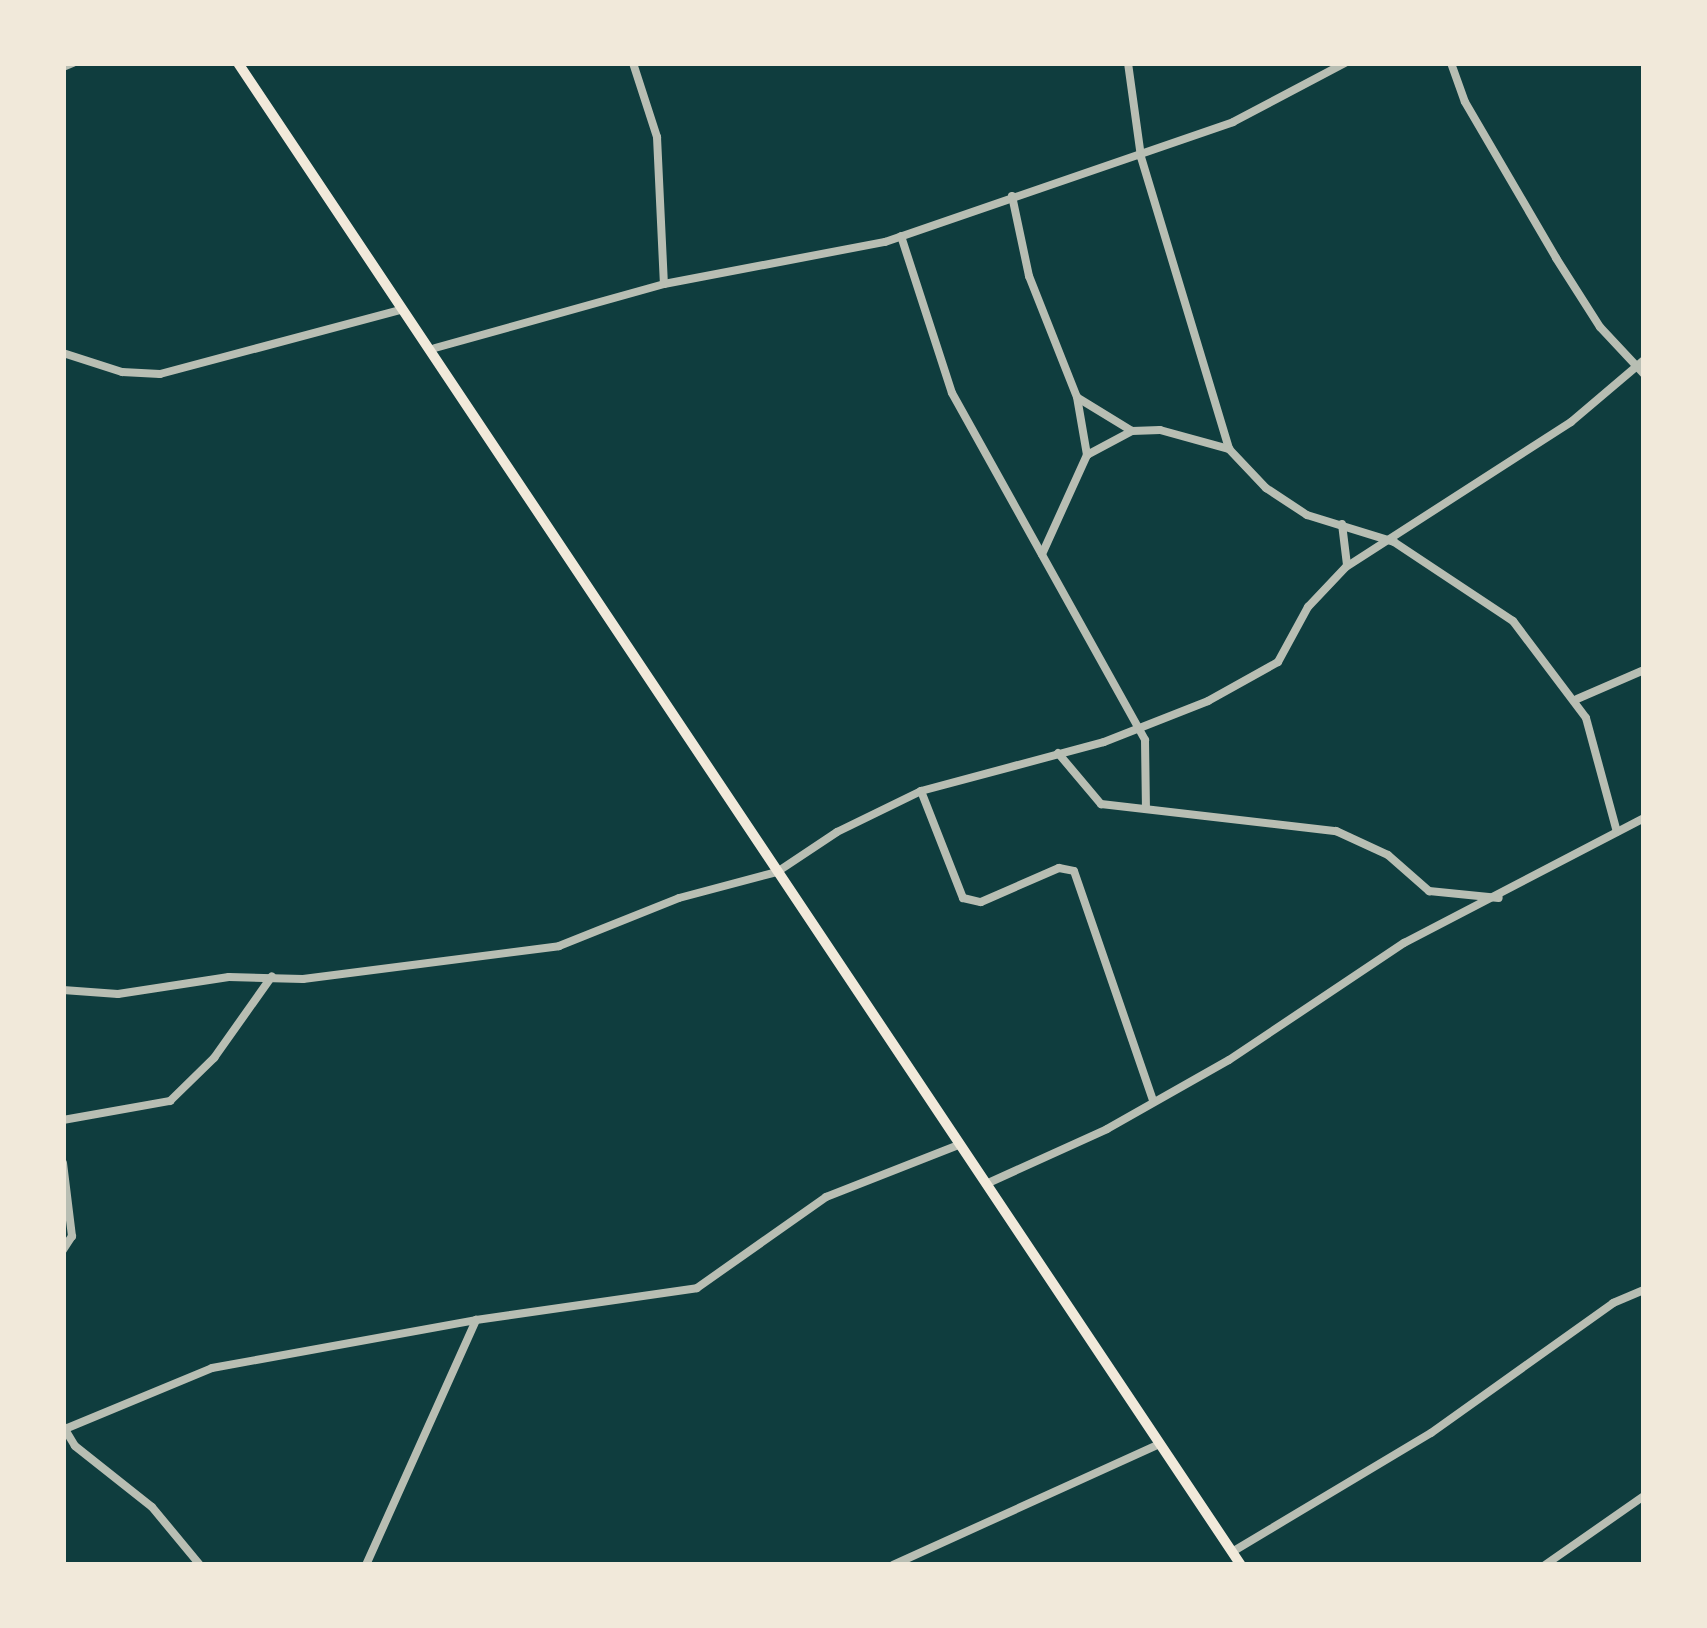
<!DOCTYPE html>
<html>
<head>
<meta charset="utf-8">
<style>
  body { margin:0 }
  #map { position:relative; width:1707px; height:1628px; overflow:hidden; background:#0f3d3e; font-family:"Source Sans 3",sans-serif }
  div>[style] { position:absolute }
  .minor>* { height:8px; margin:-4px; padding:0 4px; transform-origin:4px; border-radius:4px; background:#b8beb3 }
  .secondary>* { height:10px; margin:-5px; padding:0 5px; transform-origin:5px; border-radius:5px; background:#f1e9da }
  span { translate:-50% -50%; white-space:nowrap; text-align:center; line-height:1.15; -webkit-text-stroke:12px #f1e9da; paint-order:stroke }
  .frame { position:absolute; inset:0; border:66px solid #f1e9da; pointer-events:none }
</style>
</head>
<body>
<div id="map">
  <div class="minor">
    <i style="left:633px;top:63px;width:78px;rotate:72deg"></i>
    <i style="left:657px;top:137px;width:147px;rotate:87.3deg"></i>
    <i style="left:1128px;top:63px;width:95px;rotate:82.1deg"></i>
    <i style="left:1141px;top:157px;width:305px;rotate:73.2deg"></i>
    <i style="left:1229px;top:449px;width:54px;rotate:46.5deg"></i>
    <i style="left:1266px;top:488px;width:49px;rotate:33.4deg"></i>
    <i style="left:1307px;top:515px;width:91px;rotate:17.2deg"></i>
    <i style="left:1394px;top:542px;width:143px;rotate:33.6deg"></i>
    <i style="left:1513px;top:621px;width:121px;rotate:53deg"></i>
    <i style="left:1586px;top:718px;width:118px;rotate:74.8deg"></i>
    <i style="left:1451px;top:63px;width:41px;rotate:70.3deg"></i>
    <i style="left:1465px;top:102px;width:181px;rotate:59.7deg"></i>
    <i style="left:1556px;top:258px;width:82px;rotate:57.5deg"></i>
    <i style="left:1600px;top:327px;width:64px;rotate:46.9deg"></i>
    <i style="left:63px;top:67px;width:11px;rotate:-22deg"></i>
    <i style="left:1012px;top:196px;width:82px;rotate:78deg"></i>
    <i style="left:1029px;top:276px;width:130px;rotate:68.4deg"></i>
    <i style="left:1077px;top:397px;width:59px;rotate:80.2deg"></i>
    <i style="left:1087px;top:455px;width:109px;rotate:114.4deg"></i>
    <i style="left:901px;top:236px;width:165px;rotate:72deg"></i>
    <i style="left:952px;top:393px;width:397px;rotate:60.9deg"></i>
    <i style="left:1145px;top:740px;width:69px;rotate:89.2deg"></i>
    <i style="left:435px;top:348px;width:238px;rotate:-15.6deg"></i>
    <i style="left:664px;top:284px;width:225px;rotate:-10.8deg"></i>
    <i style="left:885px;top:242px;width:368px;rotate:-19deg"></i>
    <i style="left:1233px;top:122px;width:127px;rotate:-27.8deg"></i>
    <i style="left:63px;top:353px;width:62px;rotate:17.9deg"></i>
    <i style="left:122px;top:372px;width:38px;rotate:3deg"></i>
    <i style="left:160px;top:374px;width:249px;rotate:-14.9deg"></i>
    <i style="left:1078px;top:398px;width:63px;rotate:31.4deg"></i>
    <i style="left:1087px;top:455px;width:51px;rotate:-28.1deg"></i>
    <i style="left:1132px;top:431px;width:28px;rotate:-2deg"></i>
    <i style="left:1160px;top:430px;width:72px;rotate:15.4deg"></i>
    <i style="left:1342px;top:524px;width:41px;rotate:83deg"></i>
    <i style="left:1577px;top:699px;width:73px;rotate:-23.4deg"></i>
    <i style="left:1058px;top:753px;width:67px;rotate:49.9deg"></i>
    <i style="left:1101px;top:804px;width:237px;rotate:6.6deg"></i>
    <i style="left:1336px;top:831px;width:57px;rotate:24.8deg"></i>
    <i style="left:1388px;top:855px;width:55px;rotate:41.3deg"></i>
    <i style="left:1429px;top:891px;width:70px;rotate:5.7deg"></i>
    <i style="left:921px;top:791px;width:115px;rotate:68.6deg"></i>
    <i style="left:963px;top:898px;width:18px;rotate:13deg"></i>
    <i style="left:981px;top:902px;width:85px;rotate:-23.6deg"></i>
    <i style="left:1059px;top:868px;width:15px;rotate:11deg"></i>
    <i style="left:1074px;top:871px;width:242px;rotate:71deg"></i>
    <i style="left:63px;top:990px;width:55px;rotate:4.2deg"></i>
    <i style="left:118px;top:994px;width:112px;rotate:-8.7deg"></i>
    <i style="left:229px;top:977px;width:74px;rotate:1.5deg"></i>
    <i style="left:303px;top:979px;width:258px;rotate:-7.3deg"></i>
    <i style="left:559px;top:946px;width:129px;rotate:-21.8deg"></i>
    <i style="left:679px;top:898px;width:101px;rotate:-14.9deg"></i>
    <i style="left:777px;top:872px;width:72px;rotate:-33.7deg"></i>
    <i style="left:837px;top:832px;width:93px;rotate:-26deg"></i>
    <i style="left:921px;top:791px;width:189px;rotate:-15deg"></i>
    <i style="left:1104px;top:742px;width:112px;rotate:-21.5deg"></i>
    <i style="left:1208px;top:701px;width:80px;rotate:-29.1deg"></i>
    <i style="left:1278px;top:662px;width:63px;rotate:-61.4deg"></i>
    <i style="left:1308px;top:607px;width:55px;rotate:-46.5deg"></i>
    <i style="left:1346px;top:567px;width:268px;rotate:-32.8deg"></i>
    <i style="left:1571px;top:422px;width:96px;rotate:-40.3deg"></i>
    <i style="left:63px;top:1120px;width:109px;rotate:-10.1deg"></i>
    <i style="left:170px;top:1101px;width:62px;rotate:-44.3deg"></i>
    <i style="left:214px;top:1058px;width:100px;rotate:-54.7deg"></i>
    <i style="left:63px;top:1163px;width:74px;rotate:83deg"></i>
    <i style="left:72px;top:1236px;width:17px;rotate:123deg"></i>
    <i style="left:986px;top:1184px;width:133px;rotate:-24.4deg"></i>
    <i style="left:1107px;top:1129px;width:140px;rotate:-29.5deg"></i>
    <i style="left:1229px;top:1060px;width:211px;rotate:-33.8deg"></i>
    <i style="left:1404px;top:943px;width:271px;rotate:-27.5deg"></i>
    <i style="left:63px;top:1426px;width:23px;rotate:59deg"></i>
    <i style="left:75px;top:1446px;width:98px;rotate:38.4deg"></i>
    <i style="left:152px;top:1507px;width:75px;rotate:50.4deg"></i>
    <i style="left:65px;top:1429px;width:159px;rotate:-22.5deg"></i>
    <i style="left:212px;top:1368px;width:268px;rotate:-10.3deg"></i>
    <i style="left:1232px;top:1552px;width:232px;rotate:-30.9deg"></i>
    <i style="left:1431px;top:1433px;width:224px;rotate:-35.5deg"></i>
    <i style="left:1613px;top:1303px;width:34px;rotate:-23deg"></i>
    <i style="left:366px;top:1565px;width:269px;rotate:-65.8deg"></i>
    <i style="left:476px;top:1320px;width:223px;rotate:-8.2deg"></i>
    <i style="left:697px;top:1288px;width:158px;rotate:-35.2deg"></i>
    <i style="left:826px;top:1197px;width:143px;rotate:-21.4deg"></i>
    <i style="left:893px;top:1565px;width:293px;rotate:-24.4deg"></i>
    <i style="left:1545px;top:1565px;width:121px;rotate:-34.9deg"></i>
  </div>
  <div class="secondary">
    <i style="left:238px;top:63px;width:1806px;rotate:56.27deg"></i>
  </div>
  <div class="frame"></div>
</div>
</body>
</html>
